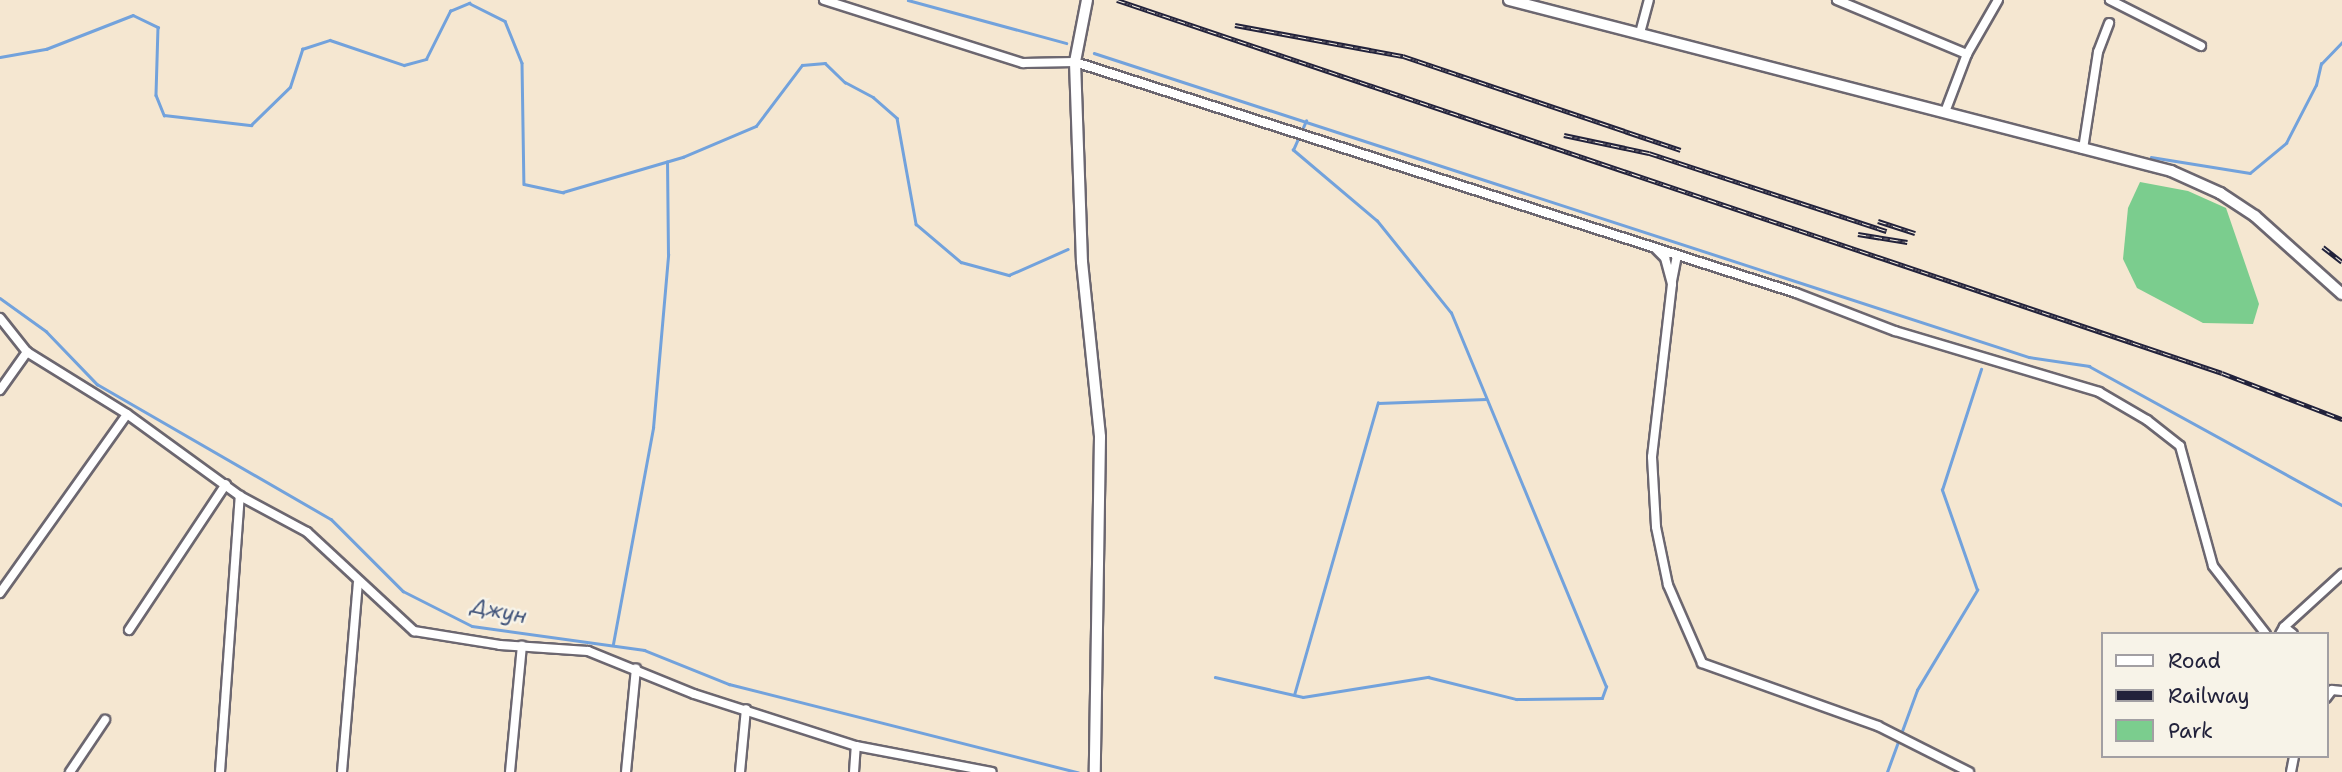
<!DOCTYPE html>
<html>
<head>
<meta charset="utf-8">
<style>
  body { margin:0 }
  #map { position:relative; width:2342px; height:772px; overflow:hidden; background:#f5e7d1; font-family:"Shantell Sans",sans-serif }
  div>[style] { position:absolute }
  .green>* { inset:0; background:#7bcd8e }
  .stream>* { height:2.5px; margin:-1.25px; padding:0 1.25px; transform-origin:1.25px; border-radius:1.25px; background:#72a2dc }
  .roads { filter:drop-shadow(2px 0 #6c6770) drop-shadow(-2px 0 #6c6770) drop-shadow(0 2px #6c6770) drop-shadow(0 -2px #6c6770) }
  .street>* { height:8px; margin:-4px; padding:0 4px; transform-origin:4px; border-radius:4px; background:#fff }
  .secondary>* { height:10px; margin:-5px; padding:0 5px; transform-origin:5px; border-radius:5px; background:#fff }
  .rail>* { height:5px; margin-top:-2.5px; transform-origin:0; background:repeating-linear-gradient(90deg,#f7f3e8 0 8px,#22223b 0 16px); box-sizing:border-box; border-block:2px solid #22223b }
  span { translate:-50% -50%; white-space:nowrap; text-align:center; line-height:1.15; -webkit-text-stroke:5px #f7f3e8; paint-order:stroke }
  .water-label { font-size:21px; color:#42557b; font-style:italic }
  .legend { position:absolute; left:2101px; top:632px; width:228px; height:126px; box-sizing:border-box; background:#f7f3e8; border:2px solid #a29fa3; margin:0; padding:9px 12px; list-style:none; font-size:21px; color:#22223b }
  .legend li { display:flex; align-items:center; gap:14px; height:35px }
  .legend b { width:35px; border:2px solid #a29fa3 }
</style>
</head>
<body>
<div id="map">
  <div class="green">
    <i style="clip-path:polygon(2140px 182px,2188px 191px,2226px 208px,2259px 304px,2253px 324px,2203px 323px,2137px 288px,2123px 259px,2128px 208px)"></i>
  </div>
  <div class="stream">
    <i style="left:908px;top:0;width:164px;rotate:15.2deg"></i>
    <i style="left:1094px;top:53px;width:983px;rotate:18.01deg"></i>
    <i style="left:2029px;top:357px;width:61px;rotate:8.5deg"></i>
    <i style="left:2089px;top:366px;width:289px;rotate:28.8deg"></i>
    <i style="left:0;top:57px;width:47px;rotate:-9.9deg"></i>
    <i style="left:46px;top:49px;width:93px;rotate:-21.3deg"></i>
    <i style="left:133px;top:15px;width:28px;rotate:26deg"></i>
    <i style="left:158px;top:27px;width:68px;rotate:91.7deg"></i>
    <i style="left:156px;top:95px;width:22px;rotate:68deg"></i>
    <i style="left:164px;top:115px;width:88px;rotate:6.6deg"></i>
    <i style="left:251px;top:125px;width:54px;rotate:-44.3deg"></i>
    <i style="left:290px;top:87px;width:40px;rotate:-72deg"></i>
    <i style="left:302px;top:49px;width:29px;rotate:-18deg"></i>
    <i style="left:330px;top:40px;width:78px;rotate:18.7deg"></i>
    <i style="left:404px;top:65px;width:23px;rotate:-15deg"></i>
    <i style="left:426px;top:59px;width:54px;rotate:-63.4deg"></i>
    <i style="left:450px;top:11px;width:21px;rotate:-23deg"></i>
    <i style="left:469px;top:3px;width:40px;rotate:26.6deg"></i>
    <i style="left:505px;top:21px;width:45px;rotate:68deg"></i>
    <i style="left:522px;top:63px;width:121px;rotate:89.1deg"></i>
    <i style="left:524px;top:184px;width:40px;rotate:12deg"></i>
    <i style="left:563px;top:192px;width:125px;rotate:-16.3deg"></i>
    <i style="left:683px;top:157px;width:79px;rotate:-23deg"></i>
    <i style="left:756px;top:126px;width:76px;rotate:-53deg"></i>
    <i style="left:802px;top:65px;width:23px;rotate:-5deg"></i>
    <i style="left:825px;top:63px;width:28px;rotate:44deg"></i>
    <i style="left:845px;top:82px;width:32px;rotate:28deg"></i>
    <i style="left:873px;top:97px;width:32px;rotate:41deg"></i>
    <i style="left:897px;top:118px;width:108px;rotate:79.8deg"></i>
    <i style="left:916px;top:224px;width:59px;rotate:40.2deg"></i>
    <i style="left:961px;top:262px;width:50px;rotate:15.2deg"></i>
    <i style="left:1009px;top:275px;width:64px;rotate:-23.8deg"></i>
    <i style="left:2151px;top:157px;width:100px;rotate:9.2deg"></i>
    <i style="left:2250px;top:173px;width:47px;rotate:-39.8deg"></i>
    <i style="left:2286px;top:143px;width:65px;rotate:-62.7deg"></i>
    <i style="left:2316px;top:85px;width:22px;rotate:-77deg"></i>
    <i style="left:2321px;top:64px;width:30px;rotate:-46deg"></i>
    <i style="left:0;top:298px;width:57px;rotate:35.7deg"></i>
    <i style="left:46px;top:331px;width:74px;rotate:46.1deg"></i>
    <i style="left:97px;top:384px;width:270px;rotate:30deg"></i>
    <i style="left:331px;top:519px;width:102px;rotate:45deg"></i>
    <i style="left:403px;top:591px;width:77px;rotate:26.9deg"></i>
    <i style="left:472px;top:626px;width:174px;rotate:7.9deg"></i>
    <i style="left:644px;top:650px;width:92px;rotate:21.8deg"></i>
    <i style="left:729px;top:684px;width:360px;rotate:14.2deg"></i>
    <i style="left:613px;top:644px;width:220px;rotate:-79.5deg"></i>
    <i style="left:653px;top:428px;width:174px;rotate:-85deg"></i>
    <i style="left:668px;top:255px;width:93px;rotate:-90.6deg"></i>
    <i style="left:1215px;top:677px;width:90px;rotate:12.8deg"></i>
    <i style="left:1303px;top:697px;width:127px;rotate:-9.1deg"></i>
    <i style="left:1428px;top:677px;width:91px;rotate:14deg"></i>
    <i style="left:1516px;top:699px;width:86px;rotate:-0.7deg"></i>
    <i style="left:1602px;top:698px;width:12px;rotate:-70deg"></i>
    <i style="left:1606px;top:687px;width:405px;rotate:-112.5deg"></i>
    <i style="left:1451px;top:313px;width:118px;rotate:-128.8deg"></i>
    <i style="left:1377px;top:221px;width:110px;rotate:-139.8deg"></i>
    <i style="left:1293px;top:150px;width:32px;rotate:-66deg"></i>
    <i style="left:1294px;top:695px;width:304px;rotate:-74deg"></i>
    <i style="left:1378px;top:403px;width:108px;rotate:-2.1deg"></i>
    <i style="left:1887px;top:772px;width:87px;rotate:-69.9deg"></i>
    <i style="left:1917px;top:690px;width:117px;rotate:-59deg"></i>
    <i style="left:1977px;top:590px;width:106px;rotate:-109.3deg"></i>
    <i style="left:1942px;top:490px;width:127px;rotate:-72.1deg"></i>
  </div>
  <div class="roads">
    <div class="street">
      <i style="left:824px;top:0;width:209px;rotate:17.6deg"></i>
      <i style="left:1023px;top:63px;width:52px;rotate:-1.1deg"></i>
      <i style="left:1075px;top:62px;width:757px;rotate:17.76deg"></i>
      <i style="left:1796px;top:293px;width:106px;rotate:21deg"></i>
      <i style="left:1895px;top:331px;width:213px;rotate:16.6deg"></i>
      <i style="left:2099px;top:392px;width:56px;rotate:30.3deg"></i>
      <i style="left:2147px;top:420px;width:42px;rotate:38.2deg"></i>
      <i style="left:2180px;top:446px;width:124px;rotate:74.6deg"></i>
      <i style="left:2213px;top:566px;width:86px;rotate:52.1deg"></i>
      <i style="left:1837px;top:0;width:141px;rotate:22.6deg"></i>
      <i style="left:2110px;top:0;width:102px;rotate:26.8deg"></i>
      <i style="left:1640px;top:33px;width:34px;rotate:-75deg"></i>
      <i style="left:1945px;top:112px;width:62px;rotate:-69.2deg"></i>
      <i style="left:1967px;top:54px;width:62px;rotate:-60.1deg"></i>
      <i style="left:2083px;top:149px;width:98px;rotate:-81.2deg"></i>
      <i style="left:2098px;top:52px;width:31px;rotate:-69deg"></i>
      <i style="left:1656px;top:249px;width:13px;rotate:45deg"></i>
      <i style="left:1665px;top:258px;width:27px;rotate:75deg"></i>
      <i style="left:1672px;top:284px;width:174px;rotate:96.6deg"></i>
      <i style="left:1652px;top:457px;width:70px;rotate:86.7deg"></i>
      <i style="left:1656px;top:527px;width:59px;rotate:78.3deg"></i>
      <i style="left:1668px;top:585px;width:85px;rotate:66.4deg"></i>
      <i style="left:1702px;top:663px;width:187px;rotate:19.7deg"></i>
      <i style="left:1878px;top:726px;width:102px;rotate:26.8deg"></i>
      <i style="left:1672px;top:281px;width:26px;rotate:-79deg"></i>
      <i style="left:0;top:318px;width:43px;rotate:51.5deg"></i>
      <i style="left:27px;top:352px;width:118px;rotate:31.8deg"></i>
      <i style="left:127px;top:414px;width:140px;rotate:36deg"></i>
      <i style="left:240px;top:496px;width:76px;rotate:28.2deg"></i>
      <i style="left:307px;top:532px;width:146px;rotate:42.8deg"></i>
      <i style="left:414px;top:631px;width:87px;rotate:9.2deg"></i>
      <i style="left:500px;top:645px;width:88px;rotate:3.9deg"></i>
      <i style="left:588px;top:651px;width:114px;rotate:22.1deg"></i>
      <i style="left:694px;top:694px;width:170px;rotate:17.8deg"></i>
      <i style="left:856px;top:746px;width:138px;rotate:10.8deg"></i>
      <i style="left:0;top:390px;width:47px;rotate:-54.6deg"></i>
      <i style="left:0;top:593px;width:219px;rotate:-54.6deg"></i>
      <i style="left:2284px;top:627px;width:79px;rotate:-42.4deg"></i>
      <i style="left:129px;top:630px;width:175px;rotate:-56.4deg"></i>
      <i style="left:2280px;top:634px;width:8px;rotate:-60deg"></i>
      <i style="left:2284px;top:627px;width:11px;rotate:38deg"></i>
      <i style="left:2326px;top:698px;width:10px;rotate:-53deg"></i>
      <i style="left:2332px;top:690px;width:10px;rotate:6deg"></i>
      <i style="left:70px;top:772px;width:63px;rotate:-56.1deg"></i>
      <i style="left:220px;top:772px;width:277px;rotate:-85.9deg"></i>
      <i style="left:342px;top:772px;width:190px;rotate:-85.2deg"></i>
      <i style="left:510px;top:772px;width:127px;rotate:-84.6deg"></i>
      <i style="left:626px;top:772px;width:104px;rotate:-84.5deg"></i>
      <i style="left:740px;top:772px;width:63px;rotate:-84.6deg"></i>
      <i style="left:854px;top:772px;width:26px;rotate:-86deg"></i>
      <i style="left:2291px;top:772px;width:16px;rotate:-79deg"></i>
    </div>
    <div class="secondary">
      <i style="left:1087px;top:0;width:63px;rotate:101deg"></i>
      <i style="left:1075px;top:62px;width:200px;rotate:88deg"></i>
      <i style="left:1082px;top:262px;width:176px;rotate:84.1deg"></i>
      <i style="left:1100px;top:437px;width:335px;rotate:90.9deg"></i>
      <i style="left:1509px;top:0;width:684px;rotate:14.48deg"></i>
      <i style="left:2171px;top:171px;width:54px;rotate:24.2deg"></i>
      <i style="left:2220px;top:193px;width:42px;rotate:33.3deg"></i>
      <i style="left:2255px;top:216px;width:117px;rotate:41.9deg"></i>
    </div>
  </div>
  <div class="rail">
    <i style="left:1117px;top:0;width:1166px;rotate:18.65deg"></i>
    <i style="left:2222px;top:373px;width:129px;rotate:21deg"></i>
    <i style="left:1235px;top:25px;width:171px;rotate:10.5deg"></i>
    <i style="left:1403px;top:56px;width:293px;rotate:18.7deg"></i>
    <i style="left:1564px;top:135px;width:87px;rotate:12deg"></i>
    <i style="left:1649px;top:153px;width:250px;rotate:18.2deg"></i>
    <i style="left:1878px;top:221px;width:39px;rotate:18deg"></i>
    <i style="left:1858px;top:234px;width:50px;rotate:9.3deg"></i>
    <i style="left:2323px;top:247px;width:24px;rotate:38deg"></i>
  </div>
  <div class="water-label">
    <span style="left:499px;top:611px;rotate:12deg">Джун</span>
  </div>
  <ul class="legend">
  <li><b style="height:9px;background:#fff"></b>Road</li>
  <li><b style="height:9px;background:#22223b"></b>Railway</li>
  <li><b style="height:19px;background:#7bcd8e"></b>Park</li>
  </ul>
</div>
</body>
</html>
